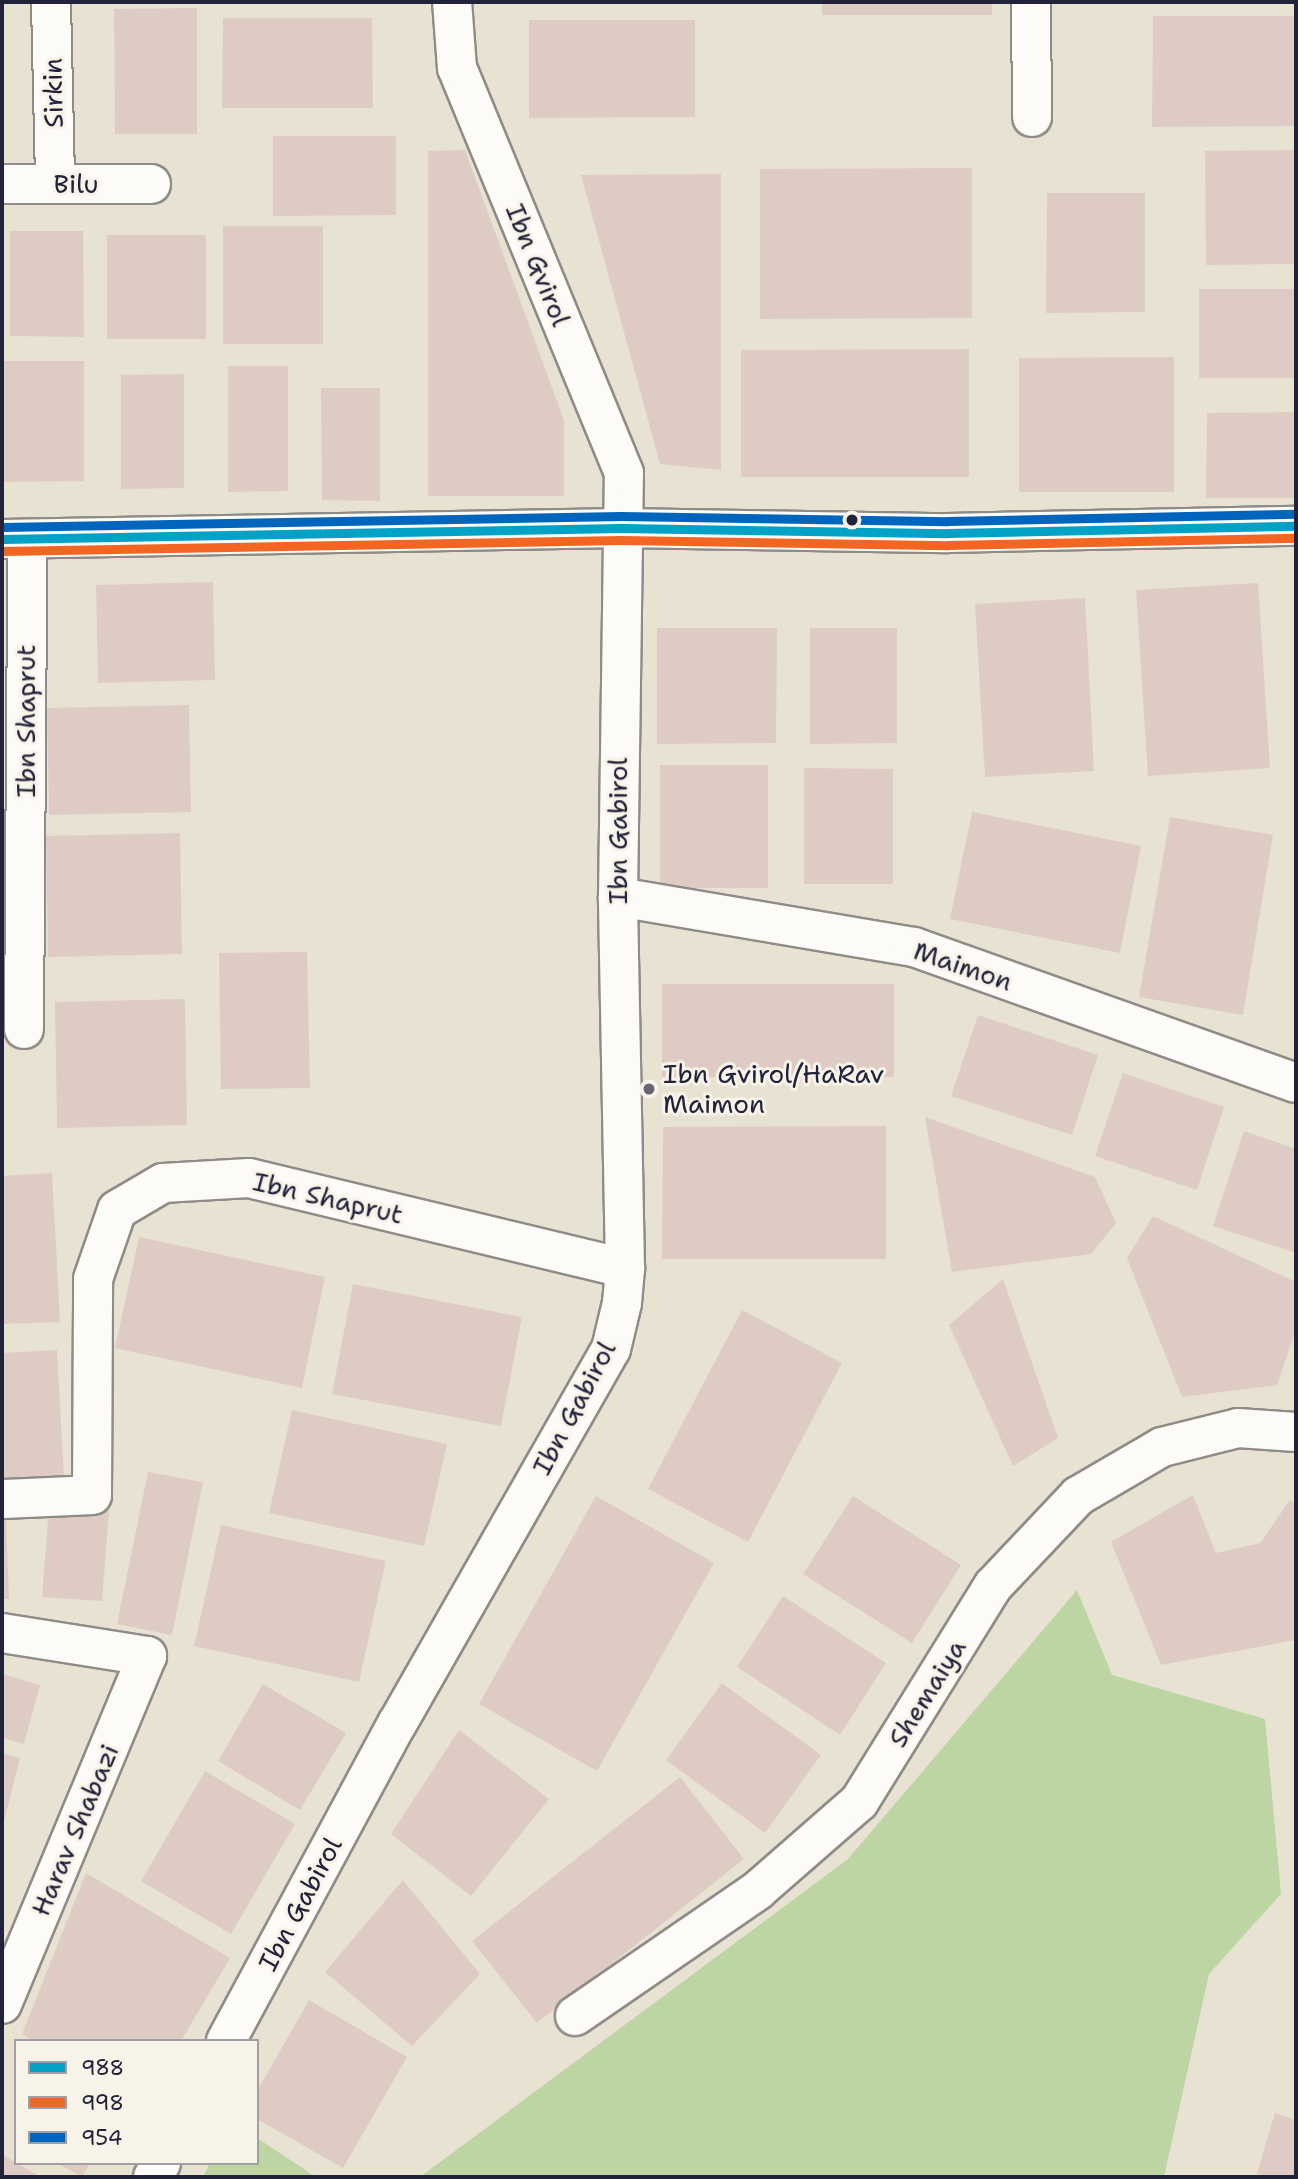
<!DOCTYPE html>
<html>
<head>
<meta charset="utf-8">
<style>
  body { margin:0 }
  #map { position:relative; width:1298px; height:2179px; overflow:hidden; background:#e8e2d3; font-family:"Shantell Sans",sans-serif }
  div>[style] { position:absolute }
  .green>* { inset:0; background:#bdd5a3 }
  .building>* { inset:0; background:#deccc4 }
  .roads { filter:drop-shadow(2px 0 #8f8c88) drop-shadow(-2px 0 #8f8c88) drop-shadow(0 2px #8f8c88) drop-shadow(0 -2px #8f8c88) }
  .minor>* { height:38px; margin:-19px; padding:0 19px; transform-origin:19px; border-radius:19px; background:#fcfbf8 }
  .tertiary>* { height:38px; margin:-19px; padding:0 19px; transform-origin:19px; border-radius:19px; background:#fcfbf8 }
  .bus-1>* { height:9px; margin:-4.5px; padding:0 4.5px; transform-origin:4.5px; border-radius:4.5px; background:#02a2c7 }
  .bus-2>* { height:9px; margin:-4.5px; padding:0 4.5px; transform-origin:4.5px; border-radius:4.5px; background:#f26522 }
  .bus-3>* { height:9px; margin:-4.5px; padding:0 4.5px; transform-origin:4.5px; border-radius:4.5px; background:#0065bd }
  .dots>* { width:19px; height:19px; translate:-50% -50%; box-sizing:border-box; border:4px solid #f7f3e8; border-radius:50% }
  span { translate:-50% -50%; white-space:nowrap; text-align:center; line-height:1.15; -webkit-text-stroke:6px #f7f3e8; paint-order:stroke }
  .street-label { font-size:26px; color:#22223b }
  .poi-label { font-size:26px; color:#22223b }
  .left { translate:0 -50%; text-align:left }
  .frame { position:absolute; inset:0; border:4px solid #22223b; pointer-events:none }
  .legend { position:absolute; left:14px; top:2039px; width:245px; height:126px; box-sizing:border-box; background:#f7f3e8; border:2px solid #a29fa3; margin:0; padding:9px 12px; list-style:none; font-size:21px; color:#22223b }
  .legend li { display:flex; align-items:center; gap:14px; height:35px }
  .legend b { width:35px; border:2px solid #a29fa3 }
</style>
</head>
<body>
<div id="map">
  <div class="green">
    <i style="clip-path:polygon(1077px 1590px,1112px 1675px,1265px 1719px,1281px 1894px,1209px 1974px,1164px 2177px,420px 2177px,848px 1859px)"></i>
    <i style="clip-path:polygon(257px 2138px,316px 2177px,203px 2177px,210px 2163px,257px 2163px)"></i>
  </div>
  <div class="building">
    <i style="clip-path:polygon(822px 2px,992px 2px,992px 15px,822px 15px)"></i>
    <i style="clip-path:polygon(197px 8px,197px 134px,115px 134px,114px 9px)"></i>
    <i style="clip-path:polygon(1153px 16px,1296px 16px,1296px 126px,1152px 127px)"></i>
    <i style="clip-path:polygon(223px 18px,372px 18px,373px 108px,222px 108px)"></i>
    <i style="clip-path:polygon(529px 20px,695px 20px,695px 117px,529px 118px)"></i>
    <i style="clip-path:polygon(273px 136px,396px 136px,396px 215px,273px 216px)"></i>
    <i style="clip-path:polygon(465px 150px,564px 420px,564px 496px,428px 496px,428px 151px)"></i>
    <i style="clip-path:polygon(1296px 150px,1296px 264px,1206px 265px,1205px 151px)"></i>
    <i style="clip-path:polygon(972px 168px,972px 318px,760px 319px,760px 169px)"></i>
    <i style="clip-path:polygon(721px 174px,721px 470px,660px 464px,581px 175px)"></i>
    <i style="clip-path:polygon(1047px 193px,1145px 193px,1145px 312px,1046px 313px)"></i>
    <i style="clip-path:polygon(223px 226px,323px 226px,323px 344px,223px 344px)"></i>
    <i style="clip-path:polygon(10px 231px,83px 231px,84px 337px,10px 336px)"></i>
    <i style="clip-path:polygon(107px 235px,206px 235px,206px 339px,107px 339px)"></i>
    <i style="clip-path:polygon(1199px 289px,1296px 289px,1296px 378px,1199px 378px)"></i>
    <i style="clip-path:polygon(969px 349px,969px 477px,741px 477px,741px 350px)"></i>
    <i style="clip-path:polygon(1174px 357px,1174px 492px,1019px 492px,1019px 358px)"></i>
    <i style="clip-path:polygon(2px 361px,84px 361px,84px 481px,2px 482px)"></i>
    <i style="clip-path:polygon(228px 366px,288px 366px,288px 491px,228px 492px)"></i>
    <i style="clip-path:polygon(184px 374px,184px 488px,121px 489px,121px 375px)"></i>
    <i style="clip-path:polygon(321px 388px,380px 388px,380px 501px,322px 500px)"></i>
    <i style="clip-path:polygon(1296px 412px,1296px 498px,1206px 498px,1207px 413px)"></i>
    <i style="clip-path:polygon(213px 582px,215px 680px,98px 683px,96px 585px)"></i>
    <i style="clip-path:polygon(1258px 583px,1270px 768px,1148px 776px,1136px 590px)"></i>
    <i style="clip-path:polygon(1085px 598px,1094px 771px,985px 777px,975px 604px)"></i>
    <i style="clip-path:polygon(657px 628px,777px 628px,776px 743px,657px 744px)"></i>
    <i style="clip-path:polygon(810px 628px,897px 628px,897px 743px,810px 744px)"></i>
    <i style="clip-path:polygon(189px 705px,191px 812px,49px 815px,47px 708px)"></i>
    <i style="clip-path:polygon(660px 765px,768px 765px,768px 888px,660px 888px)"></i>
    <i style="clip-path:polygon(804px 768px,893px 769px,893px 884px,804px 884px)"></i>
    <i style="clip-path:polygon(972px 812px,1141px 846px,1120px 953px,950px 919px)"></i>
    <i style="clip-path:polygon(1170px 817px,1273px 835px,1243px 1015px,1139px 997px)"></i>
    <i style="clip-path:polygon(180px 833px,182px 954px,48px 957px,46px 836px)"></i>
    <i style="clip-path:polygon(307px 952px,310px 1088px,221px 1089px,219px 953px)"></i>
    <i style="clip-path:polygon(662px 984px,894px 984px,894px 1077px,662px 1077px)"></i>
    <i style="clip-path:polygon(185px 999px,187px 1125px,57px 1128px,55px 1002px)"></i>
    <i style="clip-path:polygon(978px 1015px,1098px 1055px,1072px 1135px,951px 1096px)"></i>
    <i style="clip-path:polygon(1123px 1073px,1224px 1107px,1197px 1190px,1095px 1156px)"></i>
    <i style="clip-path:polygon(925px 1117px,1095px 1177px,1116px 1223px,1091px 1254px,952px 1272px)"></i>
    <i style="clip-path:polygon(886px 1126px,886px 1259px,662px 1259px,663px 1127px)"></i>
    <i style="clip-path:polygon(1244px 1131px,1296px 1149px,1296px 1253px,1213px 1226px)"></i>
    <i style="clip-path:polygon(52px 1173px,60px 1322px,2px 1324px,2px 1176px)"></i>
    <i style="clip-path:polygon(1153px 1216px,1296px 1282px,1296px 1329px,1277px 1385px,1182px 1397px,1127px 1258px)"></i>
    <i style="clip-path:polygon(139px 1237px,325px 1277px,302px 1388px,115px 1348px)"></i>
    <i style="clip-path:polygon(1003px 1279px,1058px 1438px,1013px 1466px,949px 1325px)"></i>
    <i style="clip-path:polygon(353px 1284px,522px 1317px,501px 1426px,332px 1394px)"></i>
    <i style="clip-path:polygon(742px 1310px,842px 1363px,748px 1542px,648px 1489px)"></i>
    <i style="clip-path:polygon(57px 1350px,64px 1477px,2px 1480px,2px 1353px)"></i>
    <i style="clip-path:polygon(292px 1410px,447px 1444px,424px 1546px,269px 1513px)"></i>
    <i style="clip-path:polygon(148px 1472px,203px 1482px,172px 1635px,117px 1624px)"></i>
    <i style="clip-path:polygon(1193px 1495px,1216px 1553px,1260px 1543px,1290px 1500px,1296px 1504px,1296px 1640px,1161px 1665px,1111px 1542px)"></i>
    <i style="clip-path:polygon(596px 1496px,714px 1563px,597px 1771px,479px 1704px)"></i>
    <i style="clip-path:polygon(853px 1496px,961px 1565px,912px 1643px,803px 1574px)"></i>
    <i style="clip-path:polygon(49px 1507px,109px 1511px,102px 1601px,42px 1597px)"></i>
    <i style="clip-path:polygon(2px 1516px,6px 1516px,9px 1599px,2px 1599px)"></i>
    <i style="clip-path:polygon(221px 1525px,386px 1561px,359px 1682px,194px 1646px)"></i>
    <i style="clip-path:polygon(783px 1596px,886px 1663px,840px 1735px,737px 1667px)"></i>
    <i style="clip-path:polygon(2px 1674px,40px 1685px,24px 1744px,2px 1738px)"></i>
    <i style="clip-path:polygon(722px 1683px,821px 1755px,765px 1833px,666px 1760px)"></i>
    <i style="clip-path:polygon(263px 1684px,346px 1733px,300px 1810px,218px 1761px)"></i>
    <i style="clip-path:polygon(459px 1730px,549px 1799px,471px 1896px,391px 1834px)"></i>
    <i style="clip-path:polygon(2px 1753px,20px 1758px,3px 1826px,2px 1825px)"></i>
    <i style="clip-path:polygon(205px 1771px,295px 1824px,231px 1934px,141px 1881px)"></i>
    <i style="clip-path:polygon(680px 1777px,744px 1859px,537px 2023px,472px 1941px)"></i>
    <i style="clip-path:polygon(86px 1873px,230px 1958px,181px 2041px,33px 2041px,22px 2034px)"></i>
    <i style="clip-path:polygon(403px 1880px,480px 1974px,412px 2046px,325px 1972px)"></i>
    <i style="clip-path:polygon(309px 2000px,407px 2057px,343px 2168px,257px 2119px,257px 2091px)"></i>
    <i style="clip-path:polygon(1275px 2113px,1296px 2120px,1296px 2177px,1256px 2177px)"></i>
    <i style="clip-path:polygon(2px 2154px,16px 2163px,41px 2177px,2px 2177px)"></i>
    <i style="clip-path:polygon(57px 2163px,90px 2163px,82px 2177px)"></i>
  </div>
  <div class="roads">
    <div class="minor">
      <i style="left:51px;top:2px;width:182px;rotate:88.7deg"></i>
      <i style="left:1031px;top:2px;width:115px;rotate:89.5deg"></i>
      <i style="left:2px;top:184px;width:149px"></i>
      <i style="left:618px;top:897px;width:300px;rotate:9.6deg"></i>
      <i style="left:914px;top:947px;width:405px;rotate:19.6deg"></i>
      <i style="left:24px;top:1029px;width:490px;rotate:-89.6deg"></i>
      <i style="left:2px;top:1499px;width:90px;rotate:-2.5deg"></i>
      <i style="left:92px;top:1495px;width:216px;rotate:-89.7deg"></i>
      <i style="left:93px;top:1279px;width:73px;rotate:-70.8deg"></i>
      <i style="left:117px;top:1210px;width:53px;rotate:-30.4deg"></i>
      <i style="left:163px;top:1183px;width:86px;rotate:-3.3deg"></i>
      <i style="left:249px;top:1178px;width:387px;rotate:13.5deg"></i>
      <i style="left:2px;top:1633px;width:147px;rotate:9deg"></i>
      <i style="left:147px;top:1656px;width:377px;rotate:112.6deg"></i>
      <i style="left:575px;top:2016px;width:222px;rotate:-34.5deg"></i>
      <i style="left:758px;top:1890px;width:134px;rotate:-41.1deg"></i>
      <i style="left:859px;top:1802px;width:254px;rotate:-58.2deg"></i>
      <i style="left:993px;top:1586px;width:124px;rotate:-46.6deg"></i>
      <i style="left:1078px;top:1496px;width:97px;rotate:-30.3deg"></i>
      <i style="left:1162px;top:1447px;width:78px;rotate:-14deg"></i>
      <i style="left:1238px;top:1428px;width:58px;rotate:3.9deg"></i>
      <i style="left:226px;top:2041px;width:360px;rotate:-61.7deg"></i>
      <i style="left:397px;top:1724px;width:432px;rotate:-60.3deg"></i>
      <i style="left:611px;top:1349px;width:47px;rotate:-76.6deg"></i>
      <i style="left:622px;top:1303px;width:35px;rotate:-85deg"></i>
      <i style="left:625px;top:1268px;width:371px;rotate:-91.1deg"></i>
      <i style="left:618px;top:897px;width:424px;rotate:-89.2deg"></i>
      <i style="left:624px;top:473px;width:438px;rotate:-112.4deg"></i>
      <i style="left:457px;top:68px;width:66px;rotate:-94.3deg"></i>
      <i style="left:153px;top:2177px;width:16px;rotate:-60deg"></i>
    </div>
    <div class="tertiary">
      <i style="left:2px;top:539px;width:619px;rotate:-1.02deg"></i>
      <i style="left:621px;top:528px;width:327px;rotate:0.9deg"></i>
      <i style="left:948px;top:533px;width:348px;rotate:-1.2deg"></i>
    </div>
  </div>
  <div class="bus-1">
    <i style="left:2px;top:539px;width:619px;rotate:-1.02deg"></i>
    <i style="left:621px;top:528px;width:327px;rotate:0.9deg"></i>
    <i style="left:948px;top:533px;width:348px;rotate:-1.2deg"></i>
  </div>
  <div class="bus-2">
    <i style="left:2px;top:551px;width:619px;rotate:-1.02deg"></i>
    <i style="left:621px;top:540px;width:327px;rotate:0.9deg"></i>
    <i style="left:948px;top:545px;width:348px;rotate:-1.2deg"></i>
  </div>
  <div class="bus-3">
    <i style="left:2px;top:527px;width:619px;rotate:-1.02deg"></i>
    <i style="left:621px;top:516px;width:327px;rotate:0.9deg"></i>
    <i style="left:948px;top:521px;width:348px;rotate:-1.2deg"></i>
  </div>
  <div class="dots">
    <i style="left:852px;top:520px;background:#22223b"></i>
    <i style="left:649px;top:1089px;background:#676570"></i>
  </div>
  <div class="street-label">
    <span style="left:53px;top:93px;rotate:-91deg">Sirkin</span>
    <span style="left:76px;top:184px">Bilu</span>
    <span style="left:538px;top:265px;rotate:68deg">Ibn Gvirol</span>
    <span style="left:26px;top:721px;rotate:-90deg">Ibn Shaprut</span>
    <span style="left:618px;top:831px;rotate:-90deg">Ibn Gabirol</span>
    <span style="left:963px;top:966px;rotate:19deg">Maimon</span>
    <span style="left:328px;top:1198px;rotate:13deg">Ibn Shaprut</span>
    <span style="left:574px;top:1408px;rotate:-62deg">Ibn Gabirol</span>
    <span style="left:927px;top:1693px;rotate:-58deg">Shemaiya</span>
    <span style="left:75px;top:1830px;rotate:-67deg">Harav Shabazi</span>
    <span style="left:300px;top:1904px;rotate:-62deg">Ibn Gabirol</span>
  </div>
  <div class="poi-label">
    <span class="left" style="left:663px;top:1089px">Ibn Gvirol/HaRav<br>Maimon</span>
  </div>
  <div class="frame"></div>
  <ul class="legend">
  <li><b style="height:9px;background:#02a2c7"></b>988</li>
  <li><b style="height:9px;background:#f26522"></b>998</li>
  <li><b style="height:9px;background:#0065bd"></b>954</li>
  </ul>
</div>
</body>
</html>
